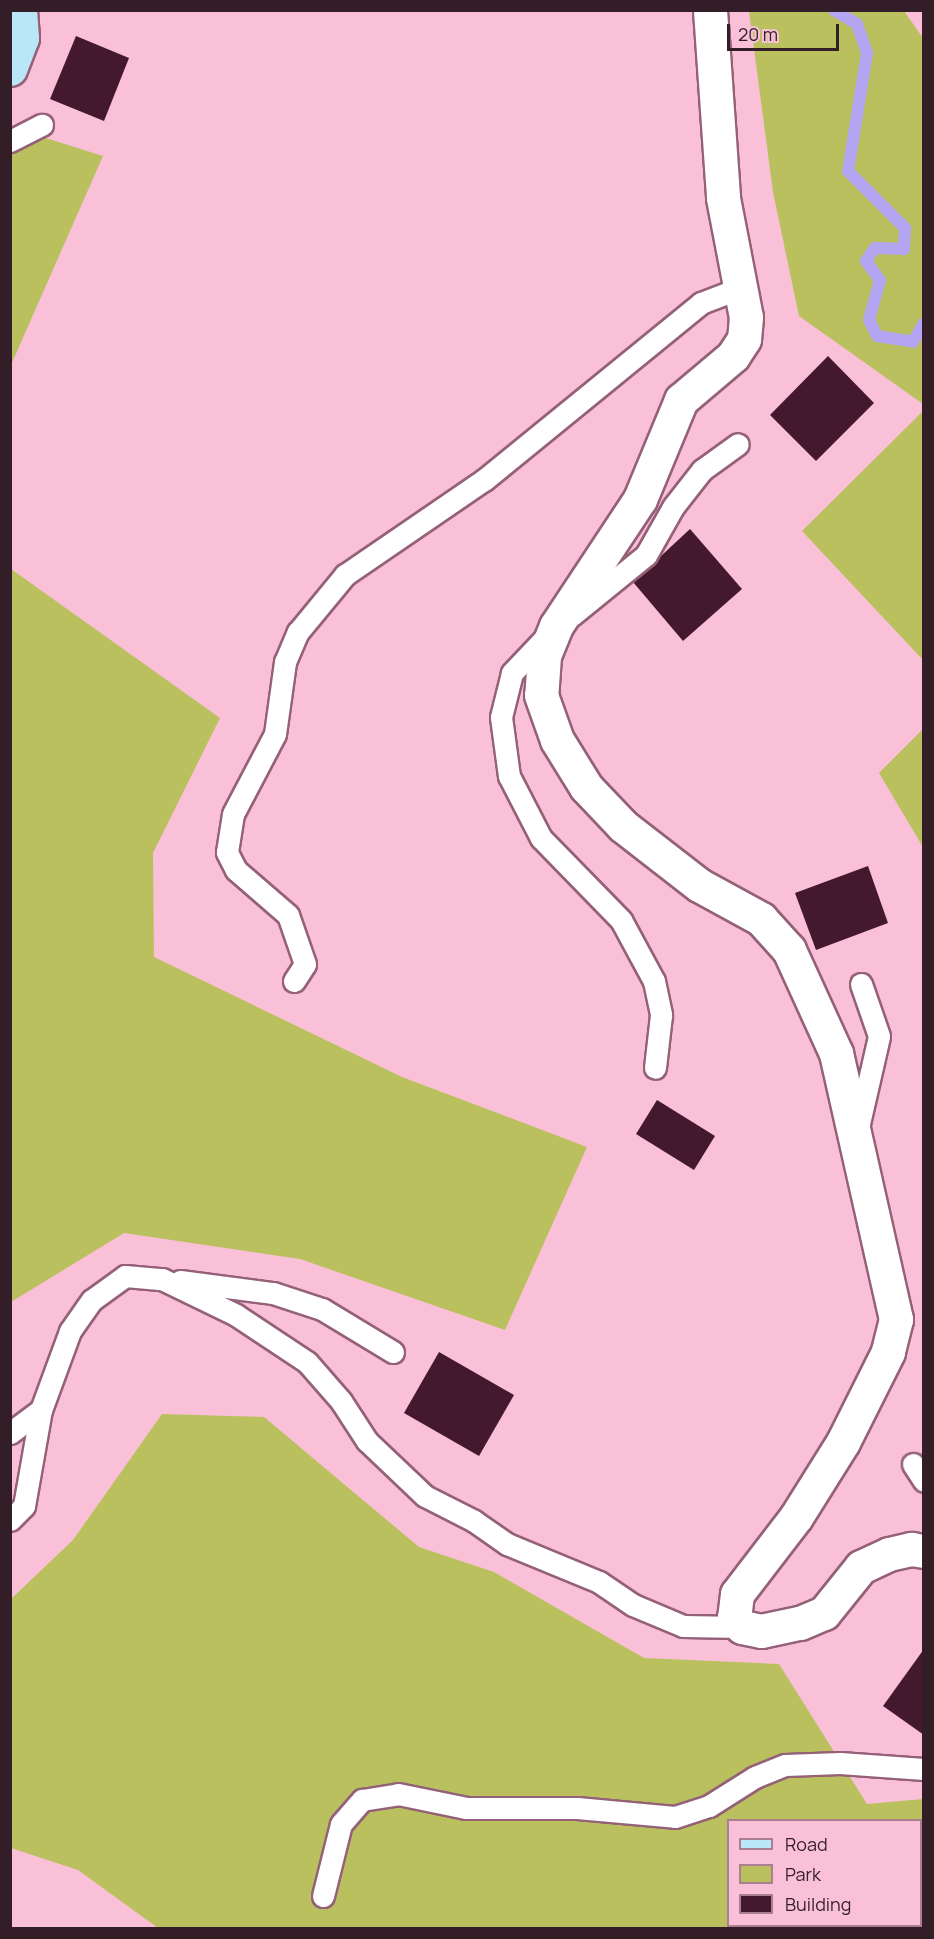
<!DOCTYPE html>
<html>
<head>
<meta charset="utf-8">
<style>
  body { margin:0 }
  #map { position:relative; width:934px; height:1939px; overflow:hidden; background:#f9c0d8; font-family:Manrope,sans-serif }
  div>[style] { position:absolute }
  .green>* { inset:0; background:#bac05e }
  .stream>* { height:12px; margin:-6px; padding:0 6px; transform-origin:6px; border-radius:6px; background:#b4a6f3 }
  .building>* { inset:0; background:#44192e }
  .roads { filter:drop-shadow(2px 0 #946178) drop-shadow(-2px 0 #946178) drop-shadow(0 2px #946178) drop-shadow(0 -2px #946178) }
  .lane>* { height:21px; margin:-10.5px; padding:0 10.5px; transform-origin:10.5px; border-radius:10.5px; background:#fff }
  .street>* { height:33px; margin:-16.5px; padding:0 16.5px; transform-origin:16.5px; border-radius:16.5px; background:#fff }
  .secondary>* { height:33px; margin:-16.5px; padding:0 16.5px; transform-origin:16.5px; border-radius:16.5px; background:#b9e7f8 }
  span { translate:-50% -50%; white-space:nowrap; text-align:center; line-height:1.15; -webkit-text-stroke:6px #f9c0d8; paint-order:stroke }
  .frame { position:absolute; inset:0; border:12px solid #331e27; pointer-events:none }
  .legend { position:absolute; left:727px; top:1819px; width:195px; height:108px; box-sizing:border-box; background:#f9c0d8; border:2px solid #aa7f91; margin:0; padding:8px 10px; list-style:none; font-size:18px; color:#331e27 }
  .legend li { display:flex; align-items:center; gap:12px; height:30px }
  .legend b { width:30px; border:2px solid #aa7f91 }
  .scale { position:absolute; left:727px; top:24px; width:112px; height:27px; box-sizing:border-box; border:3px solid #331e27; border-top:0; padding-left:8px; font-size:18px; line-height:21px; white-space:nowrap; color:#331e27; -webkit-text-stroke:4px #f9c0d8; paint-order:stroke }
</style>
</head>
<body>
<div id="map">
  <div class="green">
    <i style="clip-path:polygon(749px 11px,904px 11px,923px 38px,923px 404px,799px 316px,773px 192px)"></i>
    <i style="clip-path:polygon(11px 127px,103px 156px,11px 365px)"></i>
    <i style="clip-path:polygon(923px 411px,923px 660px,802px 531px)"></i>
    <i style="clip-path:polygon(11px 569px,220px 718px,153px 853px,154px 957px,402px 1077px,587px 1147px,505px 1330px,300px 1259px,124px 1233px,11px 1302px)"></i>
    <i style="clip-path:polygon(923px 729px,923px 847px,879px 773px)"></i>
    <i style="clip-path:polygon(evenodd,162px 1414px,264px 1417px,419px 1547px,494px 1572px,644px 1658px,779px 1664px,867px 1804px,923px 1799px,923px 1928px,158px 1928px,78px 1870px,11px 1848px,11px 1599px,73px 1540px,162px 1414px,728px 1820px,920px 1820px,920px 1926px,728px 1926px,728px 1820px)"></i>
  </div>
  <div class="stream">
    <i style="left:834px;top:10px;width:27px;rotate:31deg"></i>
    <i style="left:857px;top:24px;width:31px;rotate:71deg"></i>
    <i style="left:867px;top:53px;width:120px;rotate:99.1deg"></i>
    <i style="left:848px;top:171px;width:81px;rotate:45deg"></i>
    <i style="left:905px;top:228px;width:21px;rotate:93deg"></i>
    <i style="left:904px;top:249px;width:29px;rotate:-178deg"></i>
    <i style="left:875px;top:248px;width:16px;rotate:125deg"></i>
    <i style="left:866px;top:261px;width:24px;rotate:54deg"></i>
    <i style="left:880px;top:280px;width:41px;rotate:105.4deg"></i>
    <i style="left:869px;top:320px;width:18px;rotate:63deg"></i>
    <i style="left:877px;top:336px;width:36px;rotate:9deg"></i>
    <i style="left:913px;top:342px;width:22px;rotate:-60deg"></i>
  </div>
  <div class="building">
    <i style="clip-path:polygon(76px 36px,129px 58px,104px 121px,50px 99px)"></i>
    <i style="clip-path:polygon(828px 356px,874px 403px,816px 461px,770px 415px)"></i>
    <i style="clip-path:polygon(690px 529px,742px 589px,683px 641px,633px 582px)"></i>
    <i style="clip-path:polygon(868px 866px,888px 923px,816px 950px,795px 893px)"></i>
    <i style="clip-path:polygon(657px 1100px,715px 1136px,694px 1170px,636px 1134px)"></i>
    <i style="clip-path:polygon(439px 1352px,514px 1395px,479px 1456px,404px 1413px)"></i>
    <i style="clip-path:polygon(924px 1649px,924px 1735px,883px 1706px)"></i>
  </div>
  <div class="roads">
    <div class="lane">
      <i style="left:10px;top:141px;width:36px;rotate:-27deg"></i>
      <i style="left:572px;top:615px;width:95px;rotate:-39deg"></i>
      <i style="left:646px;top:555px;width:55px;rotate:-60.6deg"></i>
      <i style="left:673px;top:507px;width:47px;rotate:-51.9deg"></i>
      <i style="left:702px;top:470px;width:44px;rotate:-35.8deg"></i>
      <i style="left:546px;top:637px;width:50px;rotate:133.4deg"></i>
      <i style="left:512px;top:673px;width:45px;rotate:104deg"></i>
      <i style="left:501px;top:717px;width:60px;rotate:82.3deg"></i>
      <i style="left:509px;top:776px;width:70px;rotate:62.7deg"></i>
      <i style="left:541px;top:838px;width:115px;rotate:45.7deg"></i>
      <i style="left:621px;top:920px;width:69px;rotate:61.6deg"></i>
      <i style="left:654px;top:981px;width:35px;rotate:78deg"></i>
      <i style="left:661px;top:1015px;width:53px;rotate:96.5deg"></i>
      <i style="left:294px;top:981px;width:20px;rotate:-57deg"></i>
      <i style="left:305px;top:964px;width:52px;rotate:-109.1deg"></i>
      <i style="left:288px;top:915px;width:69px;rotate:-139.1deg"></i>
      <i style="left:236px;top:870px;width:20px;rotate:-117deg"></i>
      <i style="left:227px;top:852px;width:38px;rotate:-81deg"></i>
      <i style="left:233px;top:814px;width:90px;rotate:-62.3deg"></i>
      <i style="left:275px;top:734px;width:73px;rotate:-82.1deg"></i>
      <i style="left:285px;top:662px;width:33px;rotate:-67deg"></i>
      <i style="left:298px;top:632px;width:74px;rotate:-50.5deg"></i>
      <i style="left:345px;top:575px;width:168px;rotate:-34.4deg"></i>
      <i style="left:484px;top:480px;width:280px;rotate:-39.2deg"></i>
      <i style="left:701px;top:303px;width:30px;rotate:-21deg"></i>
      <i style="left:729px;top:292px;width:16px;rotate:27deg"></i>
      <i style="left:858px;top:1128px;width:94px;rotate:-77.1deg"></i>
      <i style="left:879px;top:1036px;width:55px;rotate:-109.1deg"></i>
      <i style="left:180px;top:1281px;width:94px;rotate:7.4deg"></i>
      <i style="left:273px;top:1293px;width:52px;rotate:18.1deg"></i>
      <i style="left:322px;top:1309px;width:83px;rotate:31.2deg"></i>
      <i style="left:10px;top:1433px;width:39px;rotate:-37deg"></i>
      <i style="left:913px;top:1464px;width:20px;rotate:57deg"></i>
      <i style="left:10px;top:1520px;width:20px;rotate:-45deg"></i>
      <i style="left:24px;top:1506px;width:97px;rotate:-80deg"></i>
      <i style="left:41px;top:1410px;width:84px;rotate:-69.8deg"></i>
      <i style="left:70px;top:1331px;width:38px;rotate:-55deg"></i>
      <i style="left:92px;top:1300px;width:41px;rotate:-36deg"></i>
      <i style="left:125px;top:1276px;width:37px;rotate:5deg"></i>
      <i style="left:162px;top:1279px;width:82px;rotate:25.9deg"></i>
      <i style="left:236px;top:1315px;width:85px;rotate:33.5deg"></i>
      <i style="left:307px;top:1362px;width:52px;rotate:48.9deg"></i>
      <i style="left:341px;top:1401px;width:48px;rotate:57deg"></i>
      <i style="left:367px;top:1441px;width:80px;rotate:43.5deg"></i>
      <i style="left:425px;top:1496px;width:55px;rotate:27deg"></i>
      <i style="left:474px;top:1521px;width:40px;rotate:34.9deg"></i>
      <i style="left:507px;top:1544px;width:100px;rotate:22.4deg"></i>
      <i style="left:599px;top:1582px;width:41px;rotate:34.1deg"></i>
      <i style="left:633px;top:1605px;width:54px;rotate:22.8deg"></i>
      <i style="left:683px;top:1626px;width:59px;rotate:1deg"></i>
      <i style="left:323px;top:1896px;width:74px;rotate:-76deg"></i>
      <i style="left:341px;top:1824px;width:32px;rotate:-49deg"></i>
      <i style="left:362px;top:1800px;width:36px;rotate:-9deg"></i>
      <i style="left:398px;top:1794px;width:69px;rotate:11.6deg"></i>
      <i style="left:466px;top:1808px;width:111px"></i>
      <i style="left:577px;top:1808px;width:98px;rotate:5.2deg"></i>
      <i style="left:675px;top:1817px;width:36px;rotate:-18deg"></i>
      <i style="left:709px;top:1806px;width:54px;rotate:-32.2deg"></i>
      <i style="left:755px;top:1777px;width:32px;rotate:-22deg"></i>
      <i style="left:785px;top:1765px;width:55px;rotate:-2.1deg"></i>
      <i style="left:840px;top:1763px;width:84px;rotate:4.1deg"></i>
    </div>
    <div class="street">
      <i style="left:710px;top:10px;width:188px;rotate:86deg"></i>
      <i style="left:723px;top:198px;width:121px;rotate:79.1deg"></i>
      <i style="left:746px;top:317px;width:22px;rotate:95deg"></i>
      <i style="left:744px;top:339px;width:20px;rotate:123deg"></i>
      <i style="left:733px;top:356px;width:68px;rotate:139.8deg"></i>
      <i style="left:681px;top:400px;width:107px;rotate:112.5deg"></i>
      <i style="left:640px;top:499px;width:152px;rotate:123.5deg"></i>
      <i style="left:556px;top:626px;width:32px;rotate:112deg"></i>
      <i style="left:544px;top:656px;width:39px;rotate:94deg"></i>
      <i style="left:541px;top:695px;width:48px;rotate:70.4deg"></i>
      <i style="left:557px;top:740px;width:55px;rotate:58.3deg"></i>
      <i style="left:586px;top:787px;width:54px;rotate:46.5deg"></i>
      <i style="left:623px;top:826px;width:96px;rotate:37.8deg"></i>
      <i style="left:699px;top:885px;width:71px;rotate:28.7deg"></i>
      <i style="left:761px;top:919px;width:42px;rotate:47.9deg"></i>
      <i style="left:789px;top:950px;width:113px;rotate:65.5deg"></i>
      <i style="left:836px;top:1053px;width:273px;rotate:77.3deg"></i>
      <i style="left:896px;top:1319px;width:34px;rotate:104deg"></i>
      <i style="left:888px;top:1352px;width:101px;rotate:116.6deg"></i>
      <i style="left:843px;top:1442px;width:89px;rotate:122.1deg"></i>
      <i style="left:796px;top:1517px;width:97px;rotate:127.5deg"></i>
      <i style="left:737px;top:1594px;width:23px;rotate:97deg"></i>
      <i style="left:734px;top:1617px;width:13px;rotate:51deg"></i>
      <i style="left:742px;top:1627px;width:19px;rotate:12deg"></i>
      <i style="left:761px;top:1631px;width:40px;rotate:-12deg"></i>
      <i style="left:800px;top:1623px;width:26px;rotate:-23deg"></i>
      <i style="left:824px;top:1613px;width:59px;rotate:-51.2deg"></i>
      <i style="left:861px;top:1567px;width:31px;rotate:-25deg"></i>
      <i style="left:889px;top:1554px;width:23px;rotate:-13deg"></i>
      <i style="left:911px;top:1549px;width:13px;rotate:9deg"></i>
    </div>
    <div class="secondary">
      <i style="left:10px;top:69px;width:33px;rotate:-69deg"></i>
      <i style="left:22px;top:38px;width:28px;rotate:-94deg"></i>
    </div>
  </div>
  <div class="frame"></div>
  <ul class="legend">
  <li><b style="height:8px;background:#b9e7f8"></b>Road</li>
  <li><b style="height:16px;background:#bac05e"></b>Park</li>
  <li><b style="height:16px;background:#44192e"></b>Building</li>
  </ul>
  <div class="scale">20 m</div>
</div>
</body>
</html>
